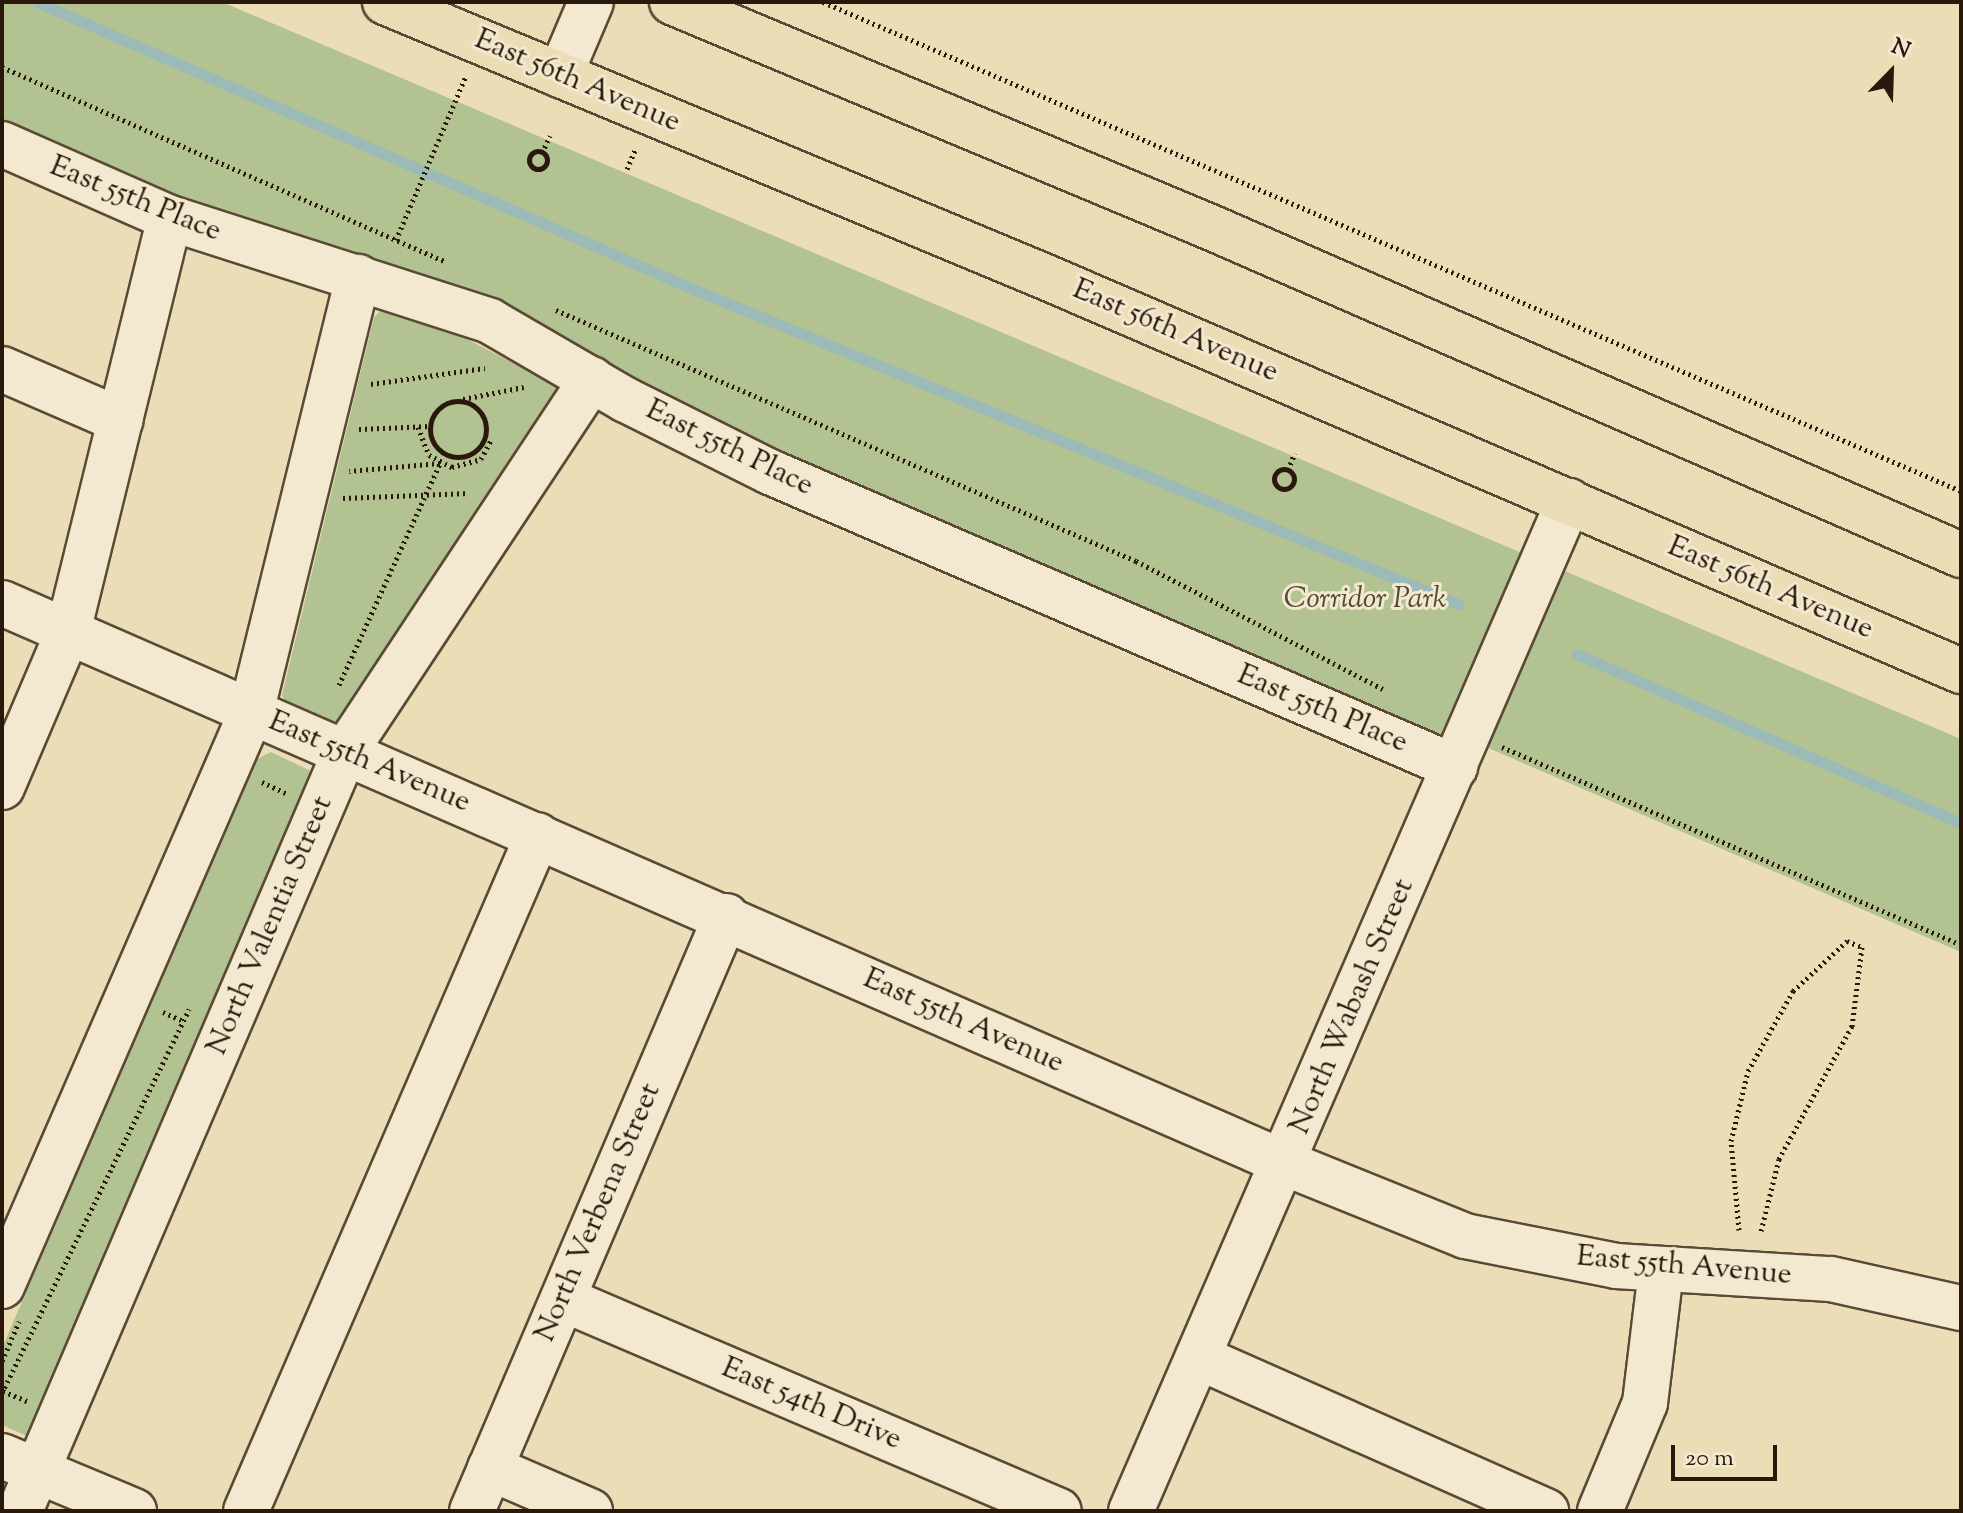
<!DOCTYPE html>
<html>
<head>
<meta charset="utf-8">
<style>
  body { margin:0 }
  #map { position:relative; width:1963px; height:1513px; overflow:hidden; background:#ebddb6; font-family:"Sorts Mill Goudy",serif }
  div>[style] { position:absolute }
  .green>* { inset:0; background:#b3c291 }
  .stream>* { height:11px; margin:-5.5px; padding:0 5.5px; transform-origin:5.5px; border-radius:5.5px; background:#9cbab8 }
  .path>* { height:5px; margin-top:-2.5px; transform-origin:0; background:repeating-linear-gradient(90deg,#2a180c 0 2px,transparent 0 6px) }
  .path>.ring { margin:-2.5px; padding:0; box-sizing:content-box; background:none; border:5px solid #2a180c; border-radius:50% }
  .roads { filter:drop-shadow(2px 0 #5a4936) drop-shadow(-2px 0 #5a4936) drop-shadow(0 2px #5a4936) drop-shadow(0 -2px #5a4936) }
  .minor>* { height:44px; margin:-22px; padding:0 22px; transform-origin:22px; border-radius:22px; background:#f2e9d0 }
  .major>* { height:44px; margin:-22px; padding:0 22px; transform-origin:22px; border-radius:22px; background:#ebddb6 }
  span { translate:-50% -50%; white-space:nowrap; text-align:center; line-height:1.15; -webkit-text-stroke:6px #f2e9d0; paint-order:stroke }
  .street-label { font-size:30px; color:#2a180c }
  .park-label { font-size:30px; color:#534b34; font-style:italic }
  .frame { position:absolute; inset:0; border:4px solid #2a180c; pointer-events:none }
  .north { position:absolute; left:1851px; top:32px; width:80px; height:80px; -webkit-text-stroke:6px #f2e9d0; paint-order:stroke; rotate:23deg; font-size:22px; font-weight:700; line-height:32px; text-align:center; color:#2a180c }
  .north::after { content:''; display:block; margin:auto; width:28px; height:36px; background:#2a180c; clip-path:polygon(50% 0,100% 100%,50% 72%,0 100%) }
  .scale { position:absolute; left:1671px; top:1445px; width:106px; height:36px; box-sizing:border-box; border:4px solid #2a180c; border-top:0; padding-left:10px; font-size:24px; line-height:28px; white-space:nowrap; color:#2a180c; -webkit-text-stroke:6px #f2e9d0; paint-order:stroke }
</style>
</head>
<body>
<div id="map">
  <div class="green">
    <i style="clip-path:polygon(2px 2px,222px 2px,1961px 739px,1961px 952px,1458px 735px,1437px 739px,666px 404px,550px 328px,474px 293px,205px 212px,2px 125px)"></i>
    <i style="clip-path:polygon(384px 308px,463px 337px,561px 388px,343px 729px,287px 706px,282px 695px,374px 317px)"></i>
    <i style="clip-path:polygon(271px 752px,315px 773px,27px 1436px,2px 1425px,2px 1348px,257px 759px)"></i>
  </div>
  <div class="stream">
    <i style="left:37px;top:2px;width:708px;rotate:23.63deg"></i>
    <i style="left:686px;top:286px;width:835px;rotate:22.39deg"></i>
    <i style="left:1577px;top:654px;width:420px;rotate:23.8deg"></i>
  </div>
  <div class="path">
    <i style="left:823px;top:2px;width:1239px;rotate:23.25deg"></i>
    <i style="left:2px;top:67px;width:483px;rotate:23.7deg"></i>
    <i class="ring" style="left:529px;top:151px;width:13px;height:13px"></i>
    <i style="left:542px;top:153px;width:19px;rotate:-65deg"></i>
    <i style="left:627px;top:169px;width:23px;rotate:-67deg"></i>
    <i style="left:396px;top:240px;width:178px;rotate:-66.9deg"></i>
    <i style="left:556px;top:310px;width:632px;rotate:23.4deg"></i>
    <i style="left:1136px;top:561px;width:278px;rotate:27.4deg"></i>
    <i style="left:371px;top:384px;width:115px;rotate:-8deg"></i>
    <i style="left:463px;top:399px;width:62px;rotate:-11.1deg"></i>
    <i class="ring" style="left:430px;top:401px;width:51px;height:51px"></i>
    <i style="left:418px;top:427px;width:30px;rotate:69deg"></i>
    <i style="left:429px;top:455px;width:26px;rotate:28deg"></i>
    <i style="left:452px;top:467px;width:30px;rotate:-15deg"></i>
    <i style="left:481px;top:459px;width:24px;rotate:-62deg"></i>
    <i style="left:359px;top:429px;width:71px;rotate:-2.4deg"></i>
    <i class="ring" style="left:1274px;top:469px;width:15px;height:15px"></i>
    <i style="left:1288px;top:470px;width:18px;rotate:-68deg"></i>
    <i style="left:343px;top:498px;width:126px;rotate:-2.3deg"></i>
    <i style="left:339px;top:685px;width:244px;rotate:-65.5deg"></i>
    <i style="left:440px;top:463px;width:91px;rotate:175deg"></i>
    <i style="left:1502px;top:747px;width:500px;rotate:23.3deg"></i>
    <i style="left:262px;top:782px;width:26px;rotate:25deg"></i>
    <i style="left:163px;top:1012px;width:22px;rotate:24deg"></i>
    <i style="left:1739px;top:1230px;width:89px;rotate:-95.1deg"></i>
    <i style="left:1731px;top:1141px;width:72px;rotate:-76.3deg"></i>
    <i style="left:1748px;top:1071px;width:92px;rotate:-60.6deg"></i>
    <i style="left:1793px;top:991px;width:74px;rotate:-42.8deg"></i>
    <i style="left:1847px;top:941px;width:16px;rotate:22deg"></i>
    <i style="left:1862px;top:947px;width:80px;rotate:97.2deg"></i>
    <i style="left:1852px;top:1026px;width:152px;rotate:118.8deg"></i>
    <i style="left:1779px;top:1159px;width:74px;rotate:104deg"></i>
    <i style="left:2px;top:1361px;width:43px;rotate:-66.4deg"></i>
    <i style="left:3px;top:1391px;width:26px;rotate:23deg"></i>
    <i style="left:2px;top:1393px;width:427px;rotate:-64deg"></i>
  </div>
  <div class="roads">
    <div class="minor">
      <i style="left:560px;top:75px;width:79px;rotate:-67deg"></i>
      <i style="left:2px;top:144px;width:184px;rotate:23.8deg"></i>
      <i style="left:170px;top:218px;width:336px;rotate:17.8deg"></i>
      <i style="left:490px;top:321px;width:157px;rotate:30.2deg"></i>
      <i style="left:626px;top:400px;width:161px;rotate:26.6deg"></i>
      <i style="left:770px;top:472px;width:746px;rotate:23.3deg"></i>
      <i style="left:2px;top:369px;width:129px;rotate:23.4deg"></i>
      <i style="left:2px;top:603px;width:1402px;rotate:23.58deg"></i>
      <i style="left:1287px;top:1164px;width:192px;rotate:22deg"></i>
      <i style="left:1465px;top:1236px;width:154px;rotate:11.2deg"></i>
      <i style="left:1616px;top:1266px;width:215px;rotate:3.5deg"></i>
      <i style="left:1831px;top:1279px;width:133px;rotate:12.6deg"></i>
      <i style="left:2px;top:787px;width:168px;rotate:-66.9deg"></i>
      <i style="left:68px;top:632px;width:426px;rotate:-76.2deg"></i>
      <i style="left:2px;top:1286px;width:625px;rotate:-66.51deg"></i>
      <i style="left:251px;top:713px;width:449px;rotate:-76.2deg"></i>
      <i style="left:563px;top:1299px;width:539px;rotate:23.14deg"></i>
      <i style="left:1198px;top:1357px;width:381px;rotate:23.9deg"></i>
      <i style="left:2px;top:1456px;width:143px;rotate:22.6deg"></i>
      <i style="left:490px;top:1468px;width:109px;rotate:23.3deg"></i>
      <i style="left:20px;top:1511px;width:826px;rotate:-66.82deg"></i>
      <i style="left:345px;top:752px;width:447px;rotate:-56.5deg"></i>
      <i style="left:246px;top:1511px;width:736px;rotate:-66.64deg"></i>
      <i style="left:472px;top:1511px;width:647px;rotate:-66.88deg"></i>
      <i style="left:1131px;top:1511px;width:1101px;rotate:-66.56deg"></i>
      <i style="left:1600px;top:1511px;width:117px;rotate:-67.4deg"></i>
      <i style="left:1645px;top:1403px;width:133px;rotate:-83.1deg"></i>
    </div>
    <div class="major">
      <i style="left:385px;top:2px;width:711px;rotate:22.6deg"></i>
      <i style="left:1041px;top:275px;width:1002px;rotate:23.29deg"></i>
      <i style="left:672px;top:2px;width:591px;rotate:22.7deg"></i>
      <i style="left:1217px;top:230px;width:812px;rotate:23.6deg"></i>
    </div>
  </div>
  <div class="street-label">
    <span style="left:577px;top:82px;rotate:23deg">East 56th Avenue</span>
    <span style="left:135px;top:200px;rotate:22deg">East 55th Place</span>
    <span style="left:1175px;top:332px;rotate:23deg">East 56th Avenue</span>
    <span style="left:729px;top:449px;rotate:26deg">East 55th Place</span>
    <span style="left:1770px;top:589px;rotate:23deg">East 56th Avenue</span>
    <span style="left:1322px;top:710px;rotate:23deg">East 55th Place</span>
    <span style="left:369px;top:763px;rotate:23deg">East 55th Avenue</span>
    <span style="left:271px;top:926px;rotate:-67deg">North Valentia Street</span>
    <span style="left:1353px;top:1007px;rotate:-67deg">North Wabash Street</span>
    <span style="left:963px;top:1022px;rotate:24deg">East 55th Avenue</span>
    <span style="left:599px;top:1213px;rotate:-67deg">North Verbena Street</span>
    <span style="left:1684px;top:1267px;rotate:5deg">East 55th Avenue</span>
    <span style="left:811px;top:1405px;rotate:23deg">East 54th Drive</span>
  </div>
  <div class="park-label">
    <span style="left:1365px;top:600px">Corridor Park</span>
  </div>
  <div class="frame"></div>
  <div class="north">N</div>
  <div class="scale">20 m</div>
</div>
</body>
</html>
